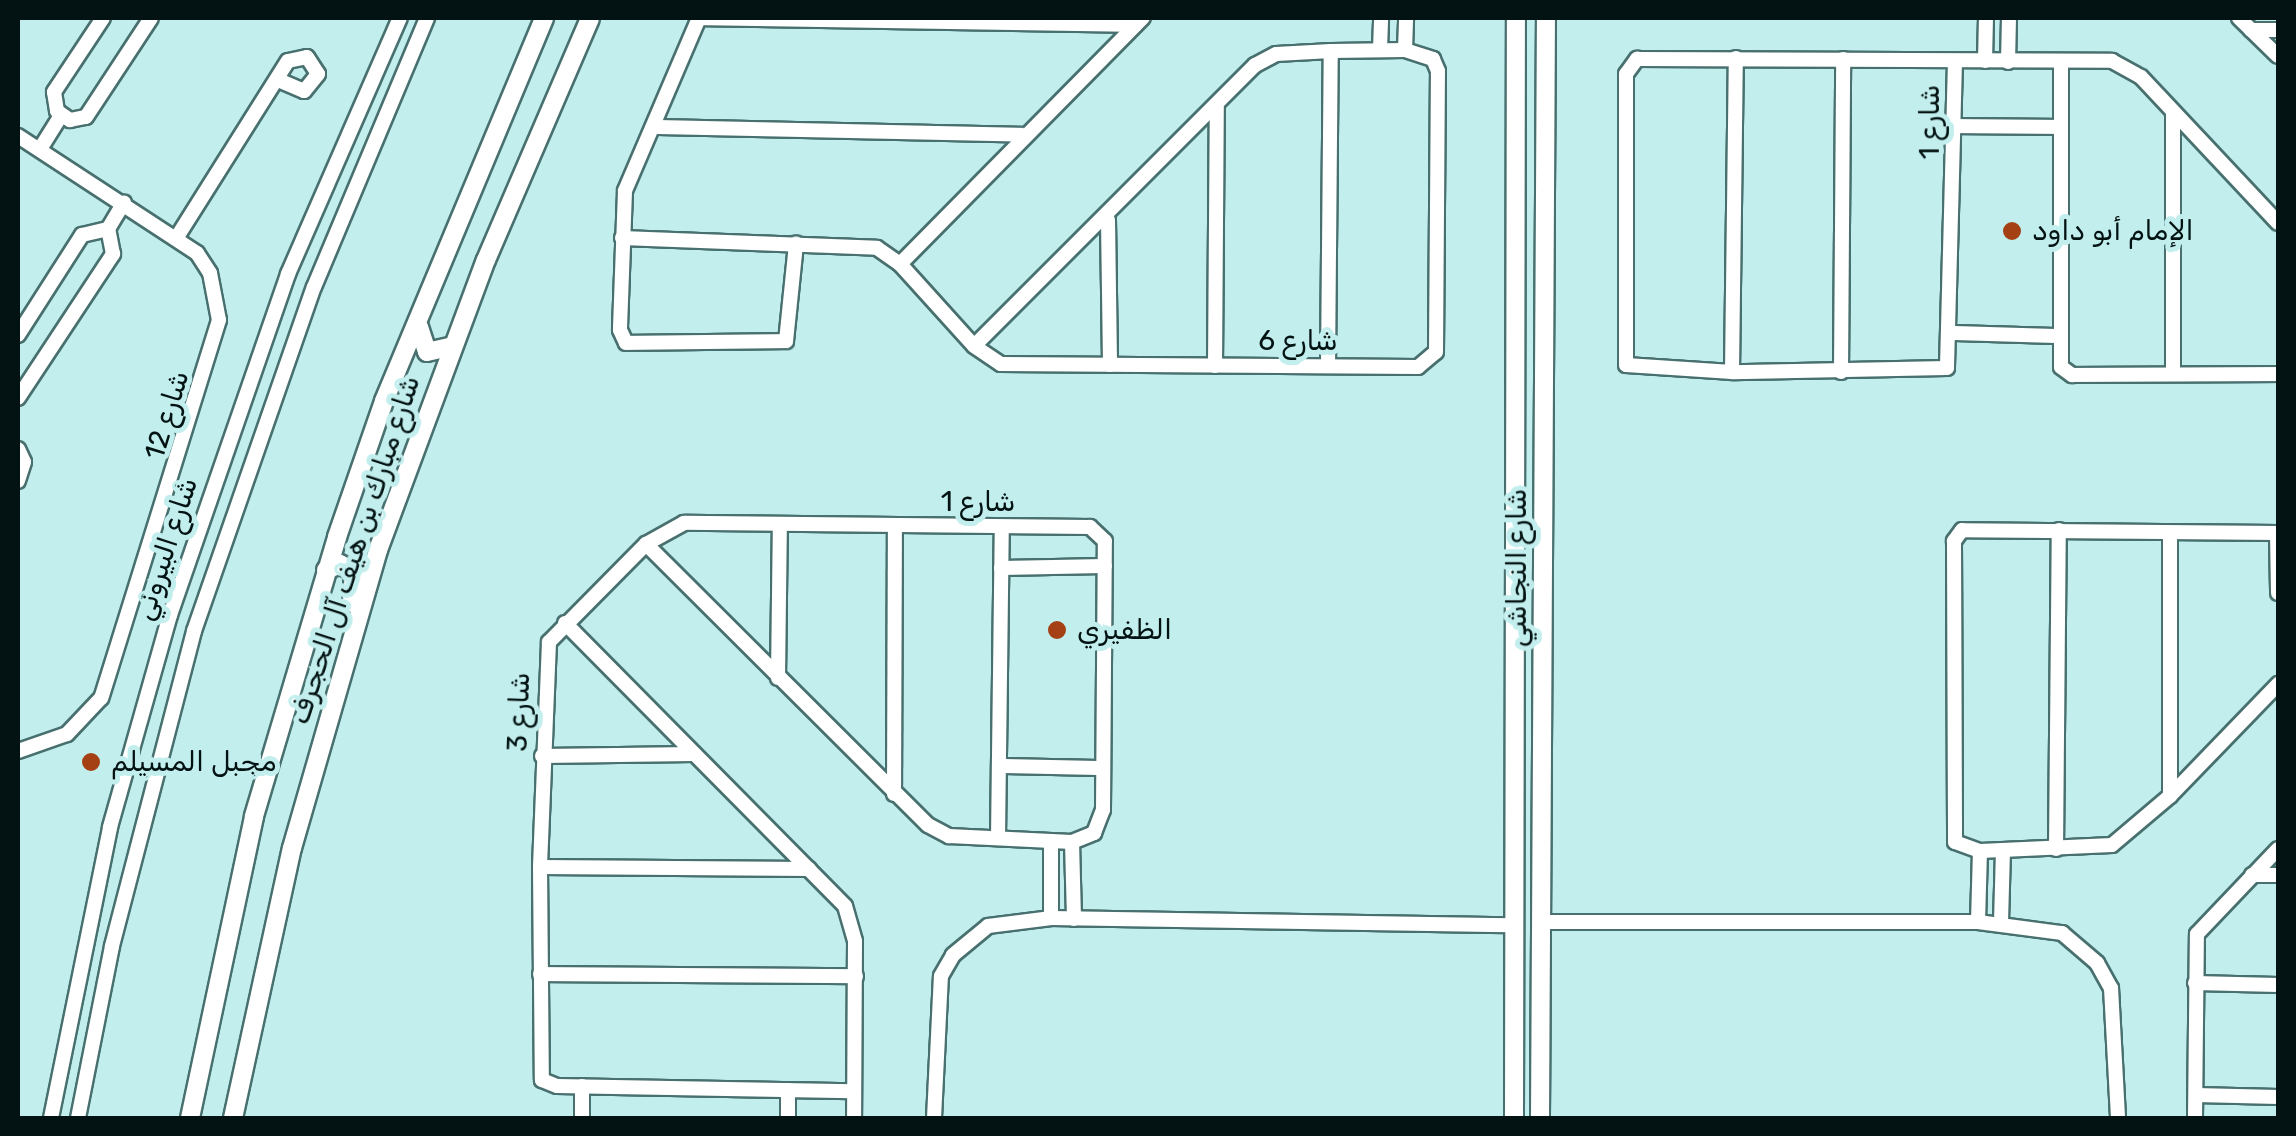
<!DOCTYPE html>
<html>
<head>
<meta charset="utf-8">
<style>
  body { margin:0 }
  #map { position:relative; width:2296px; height:1136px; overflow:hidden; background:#c2eeed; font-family:Rubik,Cairo,sans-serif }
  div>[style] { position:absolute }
  .roads { filter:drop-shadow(2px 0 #48706f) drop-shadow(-2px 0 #48706f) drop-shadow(0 2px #48706f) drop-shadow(0 -2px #48706f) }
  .minor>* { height:14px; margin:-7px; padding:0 7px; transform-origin:7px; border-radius:7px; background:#fff }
  .major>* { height:18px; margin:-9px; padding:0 9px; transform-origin:9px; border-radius:9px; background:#fff }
  .dots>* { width:28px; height:28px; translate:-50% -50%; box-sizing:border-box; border:5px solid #c2eeed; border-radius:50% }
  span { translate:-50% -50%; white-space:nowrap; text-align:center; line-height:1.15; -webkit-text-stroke:10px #c2eeed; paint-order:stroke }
  .street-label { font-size:28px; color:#031212 }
  .poi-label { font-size:28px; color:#031212 }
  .left { translate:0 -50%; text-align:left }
  .frame { position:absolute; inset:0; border:20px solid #031212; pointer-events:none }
</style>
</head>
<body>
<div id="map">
  <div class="roads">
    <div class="minor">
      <i style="left:103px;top:18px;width:89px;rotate:123.5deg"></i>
      <i style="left:54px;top:92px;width:19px;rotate:81deg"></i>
      <i style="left:57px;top:111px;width:16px;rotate:35deg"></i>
      <i style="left:70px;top:120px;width:16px;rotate:-11deg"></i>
      <i style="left:86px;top:117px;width:118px;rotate:-56.7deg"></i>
      <i style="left:699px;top:18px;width:188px;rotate:113.2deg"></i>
      <i style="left:625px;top:191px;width:139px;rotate:92.1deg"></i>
      <i style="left:620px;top:330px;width:14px;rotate:65deg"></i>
      <i style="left:626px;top:343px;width:160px;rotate:-0.7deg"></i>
      <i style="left:786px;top:341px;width:98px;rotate:-84.1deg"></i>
      <i style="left:699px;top:18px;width:436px;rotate:0.9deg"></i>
      <i style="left:2239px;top:18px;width:54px;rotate:44.3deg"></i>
      <i style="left:2251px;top:30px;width:27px"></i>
      <i style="left:1380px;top:50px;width:32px;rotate:-88deg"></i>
      <i style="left:1405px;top:50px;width:32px;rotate:-88deg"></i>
      <i style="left:1955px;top:61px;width:307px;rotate:91.5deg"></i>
      <i style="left:1947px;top:368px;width:215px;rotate:178.9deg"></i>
      <i style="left:1732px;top:372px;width:106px;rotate:-176.2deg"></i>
      <i style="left:1626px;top:365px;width:291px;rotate:-90deg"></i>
      <i style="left:1626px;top:74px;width:19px;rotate:-54deg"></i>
      <i style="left:1637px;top:59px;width:475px;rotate:0.2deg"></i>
      <i style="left:2112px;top:61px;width:33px;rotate:29deg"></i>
      <i style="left:2141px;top:77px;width:200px;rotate:46.8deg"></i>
      <i style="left:1985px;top:61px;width:43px;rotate:-88.7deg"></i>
      <i style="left:2008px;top:62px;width:44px;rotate:-88.7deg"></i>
      <i style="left:2061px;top:62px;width:305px;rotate:90deg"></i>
      <i style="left:2061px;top:367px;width:14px;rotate:36deg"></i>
      <i style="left:2072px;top:375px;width:206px;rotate:-0.3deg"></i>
      <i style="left:1955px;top:126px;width:105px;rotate:0.5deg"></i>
      <i style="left:653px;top:127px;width:369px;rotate:1.2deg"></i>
      <i style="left:18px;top:136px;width:214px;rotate:33.2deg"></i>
      <i style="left:197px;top:253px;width:24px;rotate:57deg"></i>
      <i style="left:210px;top:273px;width:48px;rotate:79.2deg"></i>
      <i style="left:219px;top:320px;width:396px;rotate:107.3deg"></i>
      <i style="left:101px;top:698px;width:50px;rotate:133.4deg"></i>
      <i style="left:67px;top:734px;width:52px;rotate:160.9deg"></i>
      <i style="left:40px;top:149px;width:39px;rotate:-58deg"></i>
      <i style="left:1108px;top:220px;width:145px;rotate:89.2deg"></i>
      <i style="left:108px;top:229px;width:31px;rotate:-59deg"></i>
      <i style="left:177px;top:237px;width:208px;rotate:-57.8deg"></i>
      <i style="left:288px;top:61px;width:19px;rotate:-12deg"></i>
      <i style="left:307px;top:57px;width:20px;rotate:57deg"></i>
      <i style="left:318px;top:74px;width:22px;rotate:129deg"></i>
      <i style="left:304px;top:91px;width:28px;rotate:-157deg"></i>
      <i style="left:622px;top:238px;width:255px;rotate:2.2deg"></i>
      <i style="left:877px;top:248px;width:28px;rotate:35deg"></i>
      <i style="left:900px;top:264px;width:110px;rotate:47.9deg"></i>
      <i style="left:974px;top:346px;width:32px;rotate:34deg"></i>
      <i style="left:1001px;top:364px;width:417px;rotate:0.4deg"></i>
      <i style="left:1418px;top:367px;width:23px;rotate:-40deg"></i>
      <i style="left:1436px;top:352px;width:281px;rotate:-89.6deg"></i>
      <i style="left:1438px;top:71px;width:13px;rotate:-113deg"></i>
      <i style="left:1433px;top:59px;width:29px;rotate:-162deg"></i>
      <i style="left:1405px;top:50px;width:74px;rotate:179.2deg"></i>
      <i style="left:1331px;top:51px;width:55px;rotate:176.9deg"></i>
      <i style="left:1276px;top:54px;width:24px;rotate:152deg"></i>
      <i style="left:1255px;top:65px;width:397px;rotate:135deg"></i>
      <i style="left:900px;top:264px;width:346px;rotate:-45.4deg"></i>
      <i style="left:1953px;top:333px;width:104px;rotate:1.7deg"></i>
      <i style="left:18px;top:335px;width:119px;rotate:-57.4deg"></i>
      <i style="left:82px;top:235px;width:27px;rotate:-13deg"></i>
      <i style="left:1215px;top:366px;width:259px;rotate:-89.6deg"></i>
      <i style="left:1328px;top:366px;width:315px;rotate:-89.5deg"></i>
      <i style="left:1732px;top:372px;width:314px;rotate:-89.3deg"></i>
      <i style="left:1841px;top:372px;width:313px;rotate:-89.6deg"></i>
      <i style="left:2173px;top:372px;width:257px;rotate:-90deg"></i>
      <i style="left:18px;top:398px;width:173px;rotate:-56.6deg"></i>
      <i style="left:113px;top:254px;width:25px;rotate:-101deg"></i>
      <i style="left:18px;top:449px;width:14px;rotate:65deg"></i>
      <i style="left:24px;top:462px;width:20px;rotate:108deg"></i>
      <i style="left:2170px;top:533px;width:263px;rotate:90deg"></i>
      <i style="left:2277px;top:533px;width:60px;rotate:89deg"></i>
      <i style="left:2278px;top:533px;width:316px;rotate:-179.5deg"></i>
      <i style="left:1962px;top:530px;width:14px;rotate:126deg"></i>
      <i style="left:1954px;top:541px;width:301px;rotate:89.8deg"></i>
      <i style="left:1955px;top:842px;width:27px;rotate:20deg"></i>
      <i style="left:1980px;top:851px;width:132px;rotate:-2.6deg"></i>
      <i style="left:2112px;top:845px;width:76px;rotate:-40.2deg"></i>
      <i style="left:2170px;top:796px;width:156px;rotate:-46deg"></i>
      <i style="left:646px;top:544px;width:398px;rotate:44.9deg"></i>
      <i style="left:928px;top:825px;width:24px;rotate:28deg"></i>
      <i style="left:949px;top:836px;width:123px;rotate:2.8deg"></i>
      <i style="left:1072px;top:842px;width:24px;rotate:-22deg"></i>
      <i style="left:1094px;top:833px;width:25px;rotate:-69deg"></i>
      <i style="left:1103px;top:810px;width:269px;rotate:-89.6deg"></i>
      <i style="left:1105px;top:541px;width:21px;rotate:-137deg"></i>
      <i style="left:1090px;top:527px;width:406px;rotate:-179.4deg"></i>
      <i style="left:684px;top:523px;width:43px;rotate:151.1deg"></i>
      <i style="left:646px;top:544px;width:138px;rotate:134.7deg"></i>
      <i style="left:549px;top:642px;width:225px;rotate:92.3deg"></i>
      <i style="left:540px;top:867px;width:213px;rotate:89.5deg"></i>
      <i style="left:542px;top:1080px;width:16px;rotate:22deg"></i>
      <i style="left:557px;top:1086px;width:296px;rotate:1deg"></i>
      <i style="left:1001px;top:568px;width:104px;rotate:-1.1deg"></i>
      <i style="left:565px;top:623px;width:398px;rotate:45.3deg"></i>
      <i style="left:845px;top:906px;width:36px;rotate:74deg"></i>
      <i style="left:855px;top:941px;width:177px;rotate:90.3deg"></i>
      <i style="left:778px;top:678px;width:154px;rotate:-89.3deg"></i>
      <i style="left:542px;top:756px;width:152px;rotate:-0.8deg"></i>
      <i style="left:999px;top:766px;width:104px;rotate:1.1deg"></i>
      <i style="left:894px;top:794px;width:268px;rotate:-89.8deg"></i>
      <i style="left:998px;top:838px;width:311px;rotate:-89.3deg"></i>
      <i style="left:1072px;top:842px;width:77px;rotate:88.5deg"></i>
      <i style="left:2056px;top:849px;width:319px;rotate:-89.5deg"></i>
      <i style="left:540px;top:867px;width:269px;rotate:0.4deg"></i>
      <i style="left:2252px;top:875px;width:26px"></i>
      <i style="left:1051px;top:918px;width:77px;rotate:-90deg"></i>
      <i style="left:1543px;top:922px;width:435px"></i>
      <i style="left:1978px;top:922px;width:85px;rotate:7.5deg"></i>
      <i style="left:2062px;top:933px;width:46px;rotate:40.6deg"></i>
      <i style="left:2097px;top:963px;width:29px;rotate:61deg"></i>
      <i style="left:2111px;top:988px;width:130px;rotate:86.9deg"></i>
      <i style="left:1978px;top:922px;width:71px;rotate:-88.4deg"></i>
      <i style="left:2001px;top:922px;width:72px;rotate:-88.4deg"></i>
      <i style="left:540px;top:974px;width:316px;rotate:0.4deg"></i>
      <i style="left:2195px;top:983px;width:83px;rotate:1.4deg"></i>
      <i style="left:2196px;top:1095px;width:82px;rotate:1.4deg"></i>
      <i style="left:51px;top:1118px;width:297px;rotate:-78.5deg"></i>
      <i style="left:110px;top:827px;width:220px;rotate:-74.2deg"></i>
      <i style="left:170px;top:615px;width:361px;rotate:-70.9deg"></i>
      <i style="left:288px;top:274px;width:279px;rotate:-66.4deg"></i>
      <i style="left:78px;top:1118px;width:175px;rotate:-78.8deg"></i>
      <i style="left:112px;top:946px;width:325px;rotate:-75.4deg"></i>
      <i style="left:194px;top:631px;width:364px;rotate:-70.8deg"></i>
      <i style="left:314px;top:287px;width:292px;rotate:-67.2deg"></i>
      <i style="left:582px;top:1118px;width:32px;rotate:-90deg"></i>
      <i style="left:788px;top:1118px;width:28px;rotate:-90deg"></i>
      <i style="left:934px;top:1118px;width:142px;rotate:-87.2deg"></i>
      <i style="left:941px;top:976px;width:24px;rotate:-60deg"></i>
      <i style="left:953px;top:955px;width:45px;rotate:-39.6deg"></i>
      <i style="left:988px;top:926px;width:64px;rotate:-7.2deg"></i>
      <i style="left:1051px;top:918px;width:465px;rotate:0.9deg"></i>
      <i style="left:2195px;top:1118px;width:184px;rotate:-89.4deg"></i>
      <i style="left:2197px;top:934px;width:117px;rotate:-46.4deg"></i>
    </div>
    <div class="major">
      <i style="left:419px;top:327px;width:26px;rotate:72deg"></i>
      <i style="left:427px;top:352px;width:26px;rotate:-13deg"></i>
      <i style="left:326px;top:570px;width:15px;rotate:-23deg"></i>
      <i style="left:340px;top:564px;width:16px;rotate:30deg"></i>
      <i style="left:354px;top:572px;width:31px;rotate:94deg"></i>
      <i style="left:190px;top:1118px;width:309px;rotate:-78deg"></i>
      <i style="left:254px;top:816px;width:291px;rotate:-73.4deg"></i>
      <i style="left:337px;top:537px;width:144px;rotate:-70.9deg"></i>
      <i style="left:384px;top:401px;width:415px;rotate:-67.3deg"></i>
      <i style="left:233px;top:1118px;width:276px;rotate:-77.7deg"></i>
      <i style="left:292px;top:848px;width:310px;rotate:-73.9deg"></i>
      <i style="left:378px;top:550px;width:309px;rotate:-69.6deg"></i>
      <i style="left:486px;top:260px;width:263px;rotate:-66.7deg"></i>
      <i style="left:1514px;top:1118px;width:1100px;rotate:-89.9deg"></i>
      <i style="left:1540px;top:1118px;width:1100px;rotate:-89.69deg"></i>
    </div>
  </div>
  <div class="dots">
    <i style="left:2012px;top:231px;background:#a54014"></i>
    <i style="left:1057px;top:630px;background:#a54014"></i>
    <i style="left:91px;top:762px;background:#a54014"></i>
  </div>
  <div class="street-label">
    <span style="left:1930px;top:122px;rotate:-90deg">شارع 1</span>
    <span style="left:1298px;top:341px">شارع 6</span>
    <span style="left:167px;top:415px;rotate:-73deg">شارع 12</span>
    <span style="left:978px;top:502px">شارع 1</span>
    <span style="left:166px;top:549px;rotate:-72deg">شارع البيروني</span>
    <span style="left:355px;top:550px;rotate:-72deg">شارع مبارك بن هيف آل الحجرف</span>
    <span style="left:1517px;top:568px;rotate:-90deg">شارع النجاشي</span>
    <span style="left:519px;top:712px;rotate:-88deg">شارع 3</span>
  </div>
  <div class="poi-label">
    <span class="left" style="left:2032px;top:231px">الإمام أبو داود</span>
    <span class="left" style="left:1077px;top:630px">الظفيري</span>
    <span class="left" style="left:111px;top:762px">مجبل المسيلم</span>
  </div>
  <div class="frame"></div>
</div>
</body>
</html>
